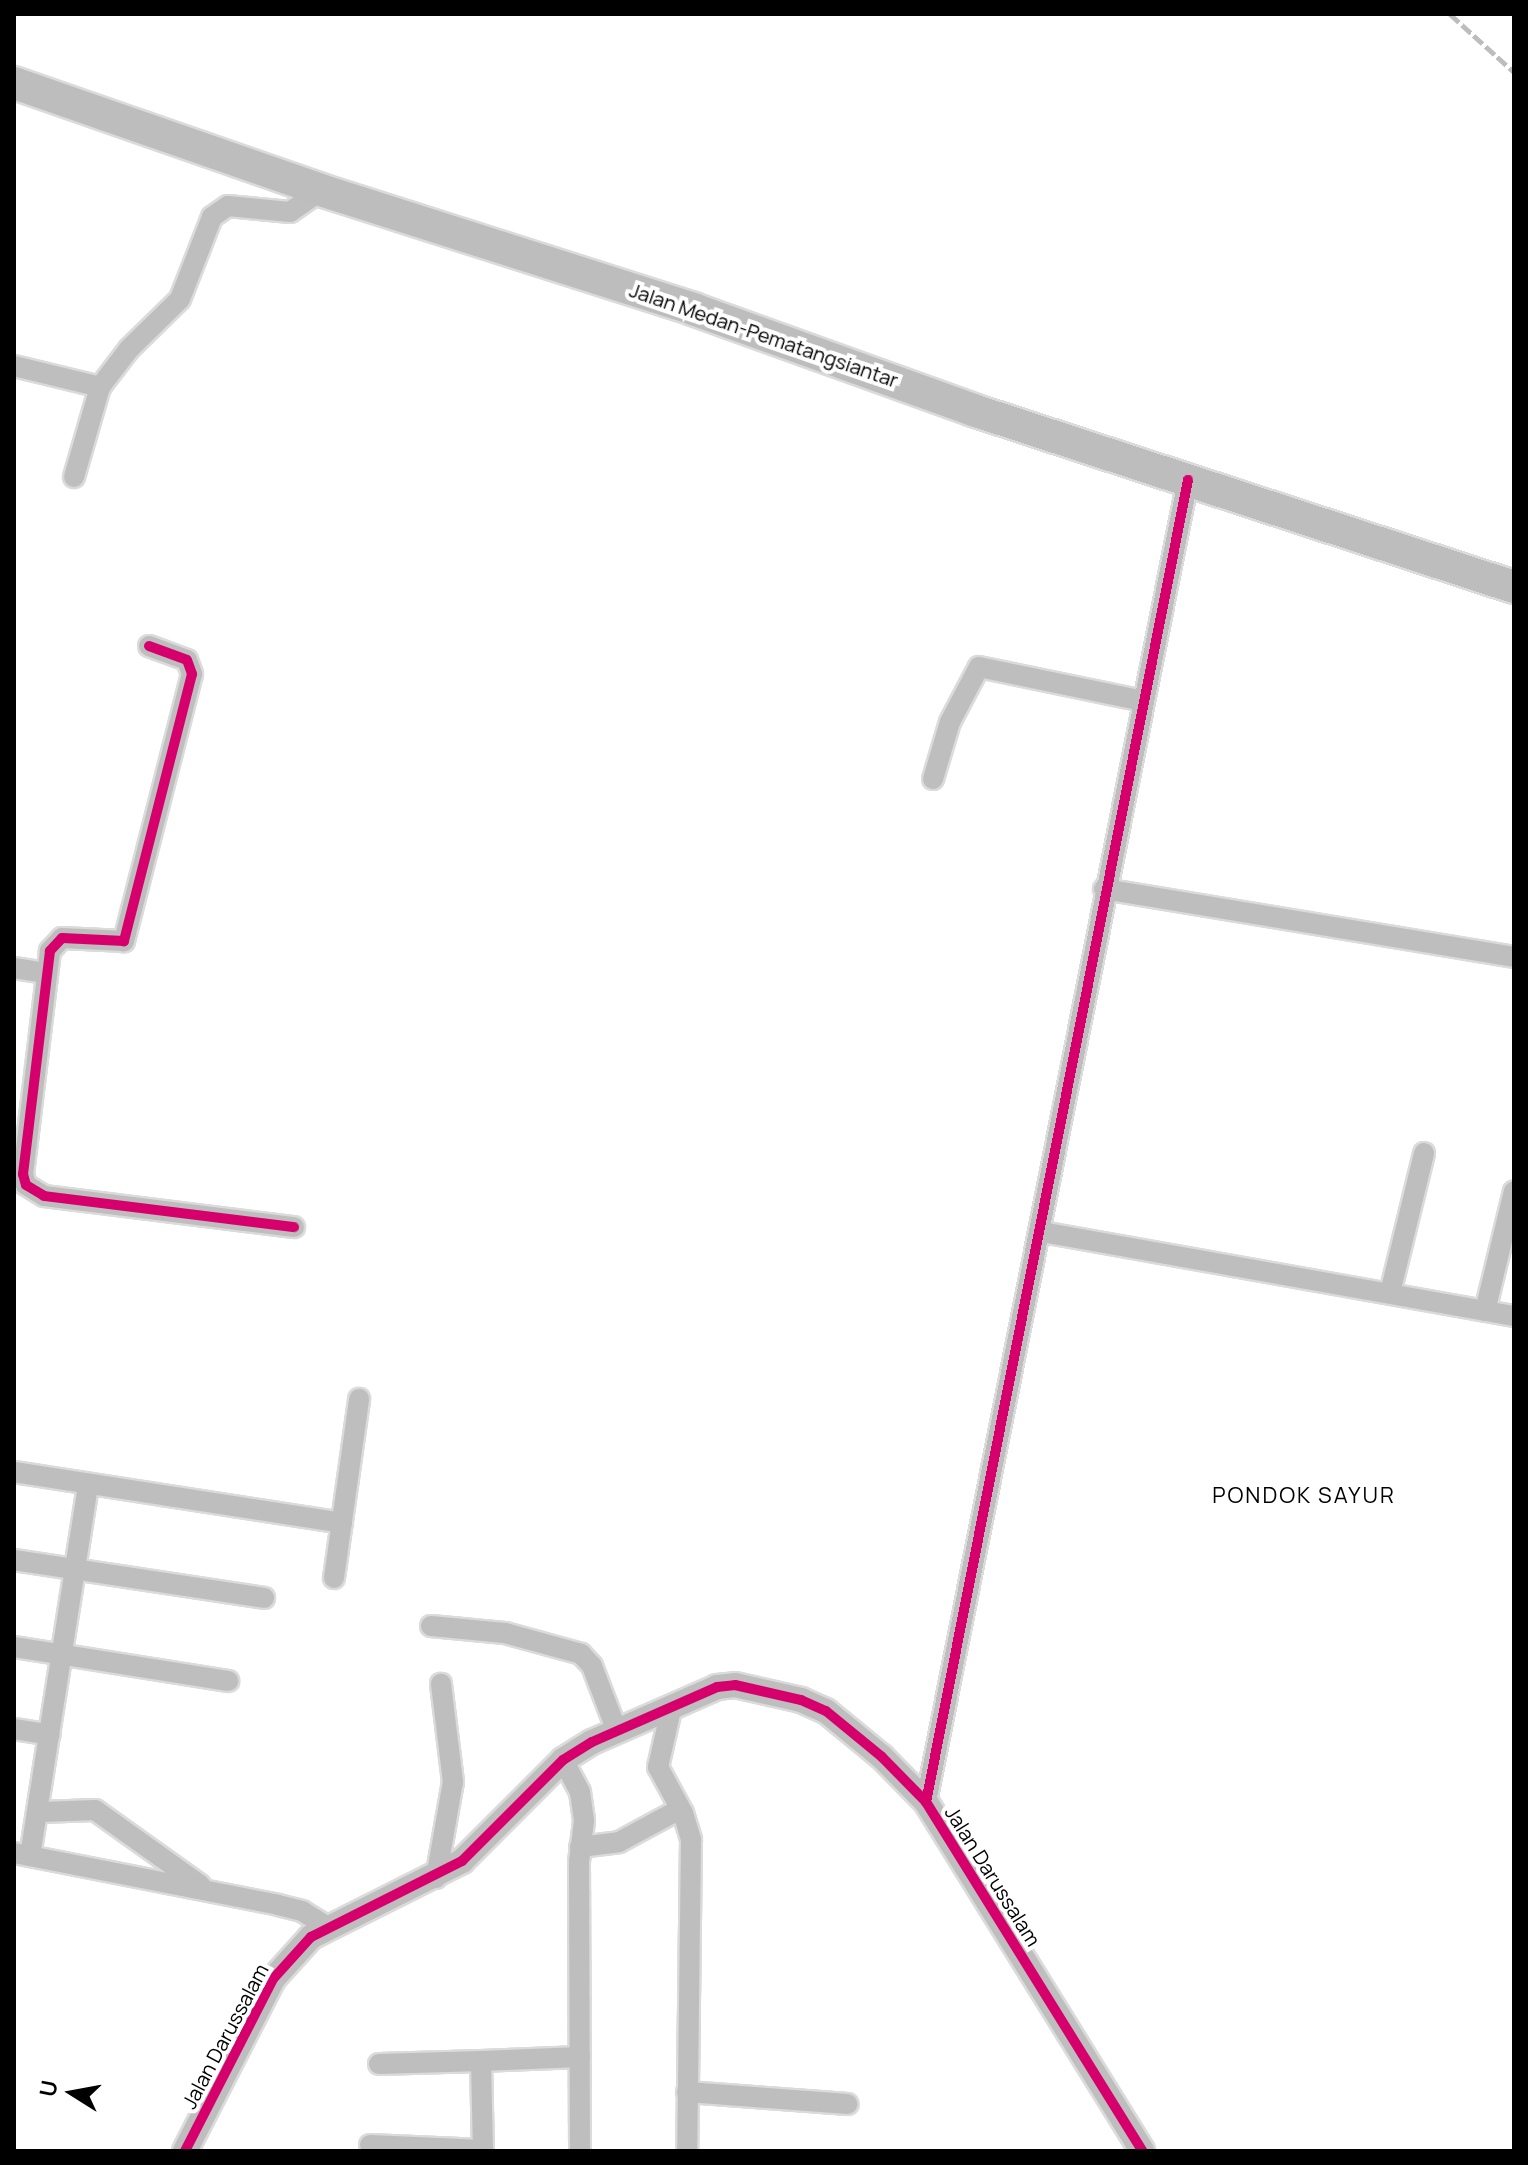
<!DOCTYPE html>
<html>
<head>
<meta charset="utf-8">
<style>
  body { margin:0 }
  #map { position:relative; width:1528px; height:2165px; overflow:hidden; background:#fff; font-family:Manrope,sans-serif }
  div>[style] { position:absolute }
  .roads { filter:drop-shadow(2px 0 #dbdbdb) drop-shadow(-2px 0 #dbdbdb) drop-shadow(0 2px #dbdbdb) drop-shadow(0 -2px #dbdbdb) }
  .minor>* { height:20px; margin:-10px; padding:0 10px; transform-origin:10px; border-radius:10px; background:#bebebe }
  .tertiary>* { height:24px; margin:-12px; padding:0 12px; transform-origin:12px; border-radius:12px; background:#bebebe }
  .trunk>* { height:32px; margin:-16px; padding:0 16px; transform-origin:16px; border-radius:16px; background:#bdbdbd }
  .rail>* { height:5px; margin-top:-2.5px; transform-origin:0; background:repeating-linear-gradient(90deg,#bdbdbd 0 12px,transparent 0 16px) }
  .cycleway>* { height:10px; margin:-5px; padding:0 5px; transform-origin:5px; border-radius:5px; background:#d6006c }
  span { translate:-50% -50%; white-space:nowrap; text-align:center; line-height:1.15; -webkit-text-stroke:8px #fff; paint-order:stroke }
  .street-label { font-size:20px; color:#000 }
  .neighbourhood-label { font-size:22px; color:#000; letter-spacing:2px }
  .frame { position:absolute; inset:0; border:16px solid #000; pointer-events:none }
  .north { position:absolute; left:32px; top:2053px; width:80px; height:80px; -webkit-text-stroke:6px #fff; paint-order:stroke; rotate:281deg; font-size:22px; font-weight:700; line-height:32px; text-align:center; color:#000 }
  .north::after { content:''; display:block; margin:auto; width:28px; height:36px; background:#000; clip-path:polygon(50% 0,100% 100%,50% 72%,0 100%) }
</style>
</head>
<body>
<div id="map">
  <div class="roads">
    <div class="minor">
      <i style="left:14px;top:366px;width:89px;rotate:13.7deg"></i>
      <i style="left:100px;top:387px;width:48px;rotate:-52.7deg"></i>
      <i style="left:129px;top:349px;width:71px;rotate:-44.4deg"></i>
      <i style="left:180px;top:299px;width:88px;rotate:-68.7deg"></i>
      <i style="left:212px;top:217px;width:19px;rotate:-35deg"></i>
      <i style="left:228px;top:206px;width:62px;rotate:5.5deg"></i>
      <i style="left:290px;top:212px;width:38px;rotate:-35deg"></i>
      <i style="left:74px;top:477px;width:94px;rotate:-73.9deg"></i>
      <i style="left:149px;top:646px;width:40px;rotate:20.2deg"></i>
      <i style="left:187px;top:660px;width:15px;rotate:70deg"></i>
      <i style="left:192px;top:674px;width:276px;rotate:104.3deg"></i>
      <i style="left:124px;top:941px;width:62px;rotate:-177.2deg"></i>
      <i style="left:62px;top:938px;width:18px;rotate:133deg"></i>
      <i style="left:50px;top:951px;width:225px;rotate:96.9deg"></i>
      <i style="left:23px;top:1174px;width:11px;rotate:75deg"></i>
      <i style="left:26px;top:1185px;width:21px;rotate:31deg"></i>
      <i style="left:44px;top:1196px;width:252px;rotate:7.1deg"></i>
      <i style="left:933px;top:779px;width:59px;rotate:-73.4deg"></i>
      <i style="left:950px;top:722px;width:62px;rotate:-62.2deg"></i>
      <i style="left:979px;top:667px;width:167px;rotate:11.7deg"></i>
      <i style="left:1104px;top:889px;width:416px;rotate:9.4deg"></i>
      <i style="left:14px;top:968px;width:33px;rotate:9deg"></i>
      <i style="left:1042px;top:1232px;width:479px;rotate:10.1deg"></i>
      <i style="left:1390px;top:1293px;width:144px;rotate:-76.3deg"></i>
      <i style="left:1485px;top:1311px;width:123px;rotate:-76.4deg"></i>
      <i style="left:14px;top:1472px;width:332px;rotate:8.8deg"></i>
      <i style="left:14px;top:1560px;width:253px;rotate:8.6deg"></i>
      <i style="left:334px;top:1578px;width:181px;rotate:-82deg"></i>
      <i style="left:431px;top:1626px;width:74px;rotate:5.4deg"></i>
      <i style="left:505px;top:1633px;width:79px;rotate:15.4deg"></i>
      <i style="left:581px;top:1654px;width:16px;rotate:47deg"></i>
      <i style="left:592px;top:1666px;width:70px;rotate:69deg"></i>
      <i style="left:14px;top:1647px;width:217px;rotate:9deg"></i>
      <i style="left:672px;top:1705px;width:64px;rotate:102.7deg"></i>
      <i style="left:658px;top:1767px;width:52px;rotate:61.5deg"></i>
      <i style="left:683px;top:1813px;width:28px;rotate:73deg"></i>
      <i style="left:691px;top:1840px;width:311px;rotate:90.7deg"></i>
      <i style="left:14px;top:1729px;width:36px;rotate:9deg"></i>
      <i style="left:563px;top:1760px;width:36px;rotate:62deg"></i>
      <i style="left:580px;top:1792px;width:29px;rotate:82deg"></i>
      <i style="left:584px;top:1821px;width:41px;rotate:97deg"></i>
      <i style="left:579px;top:1862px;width:289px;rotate:89.8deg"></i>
      <i style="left:926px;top:1802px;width:1348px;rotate:-78.79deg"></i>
      <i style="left:41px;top:1812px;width:54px;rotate:-2.1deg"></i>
      <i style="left:95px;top:1810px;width:129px;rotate:35.5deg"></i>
      <i style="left:580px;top:1847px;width:39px;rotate:-7deg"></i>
      <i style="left:619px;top:1842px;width:69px;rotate:-28.4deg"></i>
      <i style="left:14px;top:1853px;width:269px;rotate:11.1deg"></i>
      <i style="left:278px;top:1905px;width:25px;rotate:14deg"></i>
      <i style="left:302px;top:1911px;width:28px;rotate:32deg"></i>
      <i style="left:30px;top:1856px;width:376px;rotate:-81.1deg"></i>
      <i style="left:436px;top:1878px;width:97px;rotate:-80deg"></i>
      <i style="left:453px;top:1782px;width:99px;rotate:-97deg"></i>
      <i style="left:379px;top:2064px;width:102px;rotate:-1.7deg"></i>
      <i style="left:687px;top:2092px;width:161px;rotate:4.3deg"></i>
      <i style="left:370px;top:2145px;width:113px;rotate:2.5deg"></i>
      <i style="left:483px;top:2151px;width:90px;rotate:-91.3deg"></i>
      <i style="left:481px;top:2061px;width:99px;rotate:-2.3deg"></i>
    </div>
    <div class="tertiary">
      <i style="left:185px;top:2151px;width:193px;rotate:-62.9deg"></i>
      <i style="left:273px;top:1979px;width:57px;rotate:-47.9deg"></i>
      <i style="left:311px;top:1937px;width:169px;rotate:-26.7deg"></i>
      <i style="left:462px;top:1861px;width:143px;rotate:-45deg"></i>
      <i style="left:563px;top:1760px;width:34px;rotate:-32deg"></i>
      <i style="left:592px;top:1742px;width:137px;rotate:-23.7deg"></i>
      <i style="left:717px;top:1687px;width:18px;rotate:-6deg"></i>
      <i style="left:735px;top:1685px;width:68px;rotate:12.8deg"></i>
      <i style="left:801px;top:1700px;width:27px;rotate:24deg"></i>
      <i style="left:826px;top:1711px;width:72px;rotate:39.4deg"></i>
      <i style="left:882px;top:1757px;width:63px;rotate:45.6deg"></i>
      <i style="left:926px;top:1802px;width:410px;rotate:58.2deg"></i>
    </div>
    <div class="trunk">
      <i style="left:14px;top:83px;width:325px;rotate:19.2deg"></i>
      <i style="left:321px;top:190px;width:391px;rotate:17.7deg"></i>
      <i style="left:693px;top:309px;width:298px;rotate:19.8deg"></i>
      <i style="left:973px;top:410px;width:569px;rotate:18.12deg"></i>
    </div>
  </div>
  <div class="rail">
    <i style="left:1450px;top:14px;width:86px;rotate:42.2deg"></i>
  </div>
  <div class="cycleway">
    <i style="left:149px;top:646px;width:40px;rotate:20.2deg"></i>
    <i style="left:187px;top:660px;width:15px;rotate:70deg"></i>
    <i style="left:192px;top:674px;width:276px;rotate:104.3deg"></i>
    <i style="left:124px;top:941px;width:62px;rotate:-177.2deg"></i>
    <i style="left:62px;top:938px;width:18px;rotate:133deg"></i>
    <i style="left:50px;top:951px;width:225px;rotate:96.9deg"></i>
    <i style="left:23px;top:1174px;width:11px;rotate:75deg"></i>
    <i style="left:26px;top:1185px;width:21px;rotate:31deg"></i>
    <i style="left:44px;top:1196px;width:252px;rotate:7.1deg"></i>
    <i style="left:926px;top:1802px;width:1348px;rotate:-78.79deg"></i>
    <i style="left:185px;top:2151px;width:193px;rotate:-62.9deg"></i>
    <i style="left:273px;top:1979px;width:57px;rotate:-47.9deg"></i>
    <i style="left:311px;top:1937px;width:169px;rotate:-26.7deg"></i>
    <i style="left:462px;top:1861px;width:143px;rotate:-45deg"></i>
    <i style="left:563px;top:1760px;width:34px;rotate:-32deg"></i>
    <i style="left:592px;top:1742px;width:137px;rotate:-23.7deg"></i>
    <i style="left:717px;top:1687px;width:18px;rotate:-6deg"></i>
    <i style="left:735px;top:1685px;width:68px;rotate:12.8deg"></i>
    <i style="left:801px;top:1700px;width:27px;rotate:24deg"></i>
    <i style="left:826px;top:1711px;width:72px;rotate:39.4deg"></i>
    <i style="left:882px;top:1757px;width:63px;rotate:45.6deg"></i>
    <i style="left:926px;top:1802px;width:410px;rotate:58.2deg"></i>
  </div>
  <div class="street-label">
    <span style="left:764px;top:335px;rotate:19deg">Jalan Medan-Pematangsiantar</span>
    <span style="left:993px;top:1876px;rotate:58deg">Jalan Darussalam</span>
    <span style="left:225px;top:2036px;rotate:-62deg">Jalan Darussalam</span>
  </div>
  <div class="neighbourhood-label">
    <span style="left:1304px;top:1496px">PONDOK SAYUR</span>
  </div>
  <div class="frame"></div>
  <div class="north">U</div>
</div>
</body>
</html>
